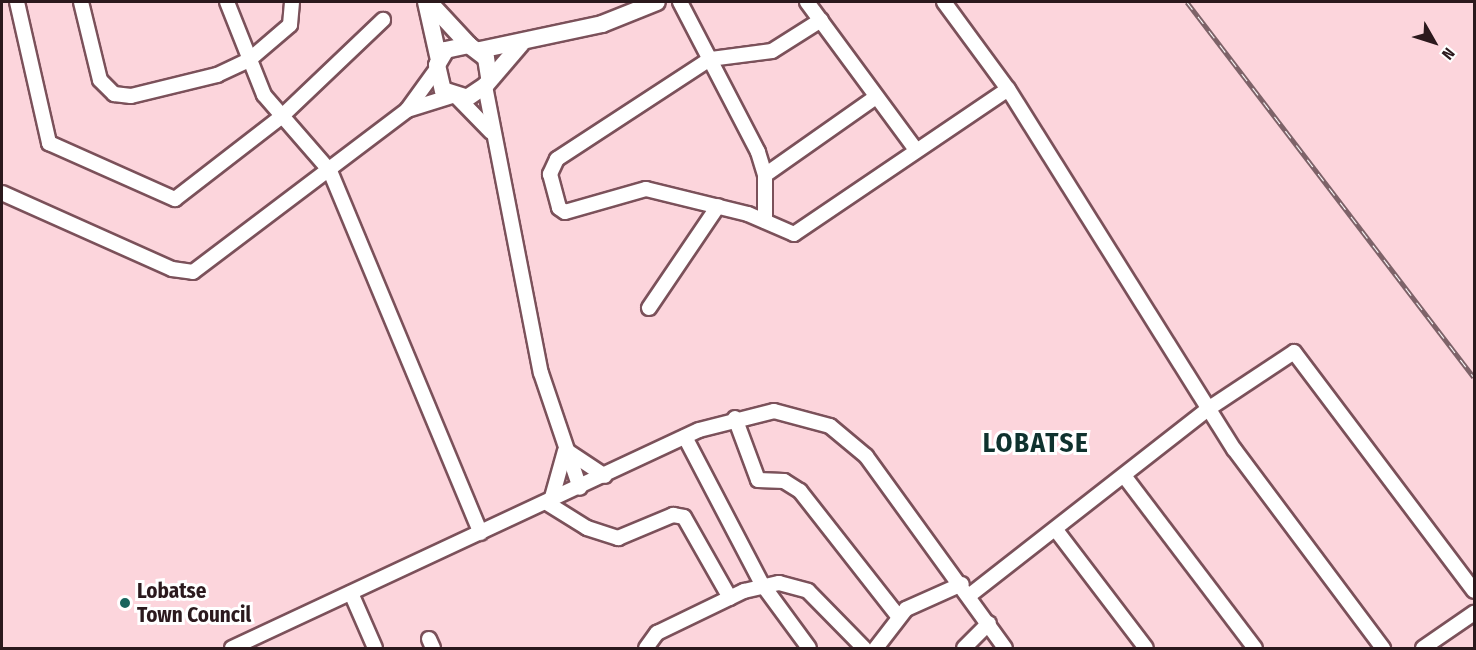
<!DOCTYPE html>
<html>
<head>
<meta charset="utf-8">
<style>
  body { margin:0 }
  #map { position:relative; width:1476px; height:650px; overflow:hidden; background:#fcd5dc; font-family:"Fira Sans Condensed",sans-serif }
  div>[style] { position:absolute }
  .roads { filter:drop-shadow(2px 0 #7b515a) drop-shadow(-2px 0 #7b515a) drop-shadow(0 2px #7b515a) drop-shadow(0 -2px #7b515a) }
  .minor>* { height:14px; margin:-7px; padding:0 7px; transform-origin:7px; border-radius:7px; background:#fff }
  .major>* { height:16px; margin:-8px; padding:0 8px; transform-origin:8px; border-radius:8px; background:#fff }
  .rail>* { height:5px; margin-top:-2.5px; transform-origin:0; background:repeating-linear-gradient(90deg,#fff 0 9px,#7e6369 0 18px); box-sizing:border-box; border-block:2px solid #7e6369 }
  .dots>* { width:16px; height:16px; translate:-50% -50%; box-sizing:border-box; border:3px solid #fff; border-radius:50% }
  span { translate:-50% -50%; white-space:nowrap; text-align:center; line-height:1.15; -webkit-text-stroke:6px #fff; paint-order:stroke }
  .poi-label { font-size:21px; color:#2b191d; font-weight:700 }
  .left { translate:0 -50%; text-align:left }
  .district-label { font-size:27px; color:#0f322e; font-weight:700; letter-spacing:1.5px }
  .frame { position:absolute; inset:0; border:3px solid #2b191d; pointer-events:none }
  .north { position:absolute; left:1404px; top:12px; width:60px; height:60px; -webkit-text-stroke:4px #fff; paint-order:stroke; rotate:129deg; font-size:16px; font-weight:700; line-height:24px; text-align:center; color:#2b191d }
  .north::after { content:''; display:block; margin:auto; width:21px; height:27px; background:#2b191d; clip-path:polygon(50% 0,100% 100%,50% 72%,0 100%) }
</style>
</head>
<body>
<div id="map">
  <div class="roads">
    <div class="minor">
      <i style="left:17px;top:2px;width:145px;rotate:77.2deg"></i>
      <i style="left:49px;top:143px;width:138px;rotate:24deg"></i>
      <i style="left:175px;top:199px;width:134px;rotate:-37.7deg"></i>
      <i style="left:281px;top:117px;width:141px;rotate:-43.6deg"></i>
      <i style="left:81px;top:2px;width:80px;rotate:76.3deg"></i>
      <i style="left:100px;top:80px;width:20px;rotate:45deg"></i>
      <i style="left:114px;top:94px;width:17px;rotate:7deg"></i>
      <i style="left:131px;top:96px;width:89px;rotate:-13.7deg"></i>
      <i style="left:217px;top:75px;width:35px;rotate:-25deg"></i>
      <i style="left:249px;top:60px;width:54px;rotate:-40.5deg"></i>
      <i style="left:290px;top:25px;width:23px;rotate:-85deg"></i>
      <i style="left:227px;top:2px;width:100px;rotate:68.3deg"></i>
      <i style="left:264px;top:95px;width:101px;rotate:49deg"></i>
      <i style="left:330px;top:171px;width:392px;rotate:67.4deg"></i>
      <i style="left:680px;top:2px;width:169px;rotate:62.5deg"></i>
      <i style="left:758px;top:152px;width:24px;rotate:73deg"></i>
      <i style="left:765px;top:175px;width:46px;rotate:90deg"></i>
      <i style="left:807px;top:2px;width:184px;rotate:53.6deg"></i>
      <i style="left:944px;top:2px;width:108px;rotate:53.7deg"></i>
      <i style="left:1008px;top:89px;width:425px;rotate:57.9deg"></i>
      <i style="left:1234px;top:449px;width:249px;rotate:53.2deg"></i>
      <i style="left:821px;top:20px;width:58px;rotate:147.7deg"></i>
      <i style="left:772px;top:51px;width:63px;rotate:172.6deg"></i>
      <i style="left:710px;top:59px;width:183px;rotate:146.8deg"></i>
      <i style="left:557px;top:159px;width:17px;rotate:115deg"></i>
      <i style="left:550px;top:174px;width:35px;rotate:75deg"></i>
      <i style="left:559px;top:208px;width:7px;rotate:34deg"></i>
      <i style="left:565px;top:212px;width:84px;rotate:-15.9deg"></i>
      <i style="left:646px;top:189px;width:105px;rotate:13.8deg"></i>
      <i style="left:748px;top:214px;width:50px;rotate:23.5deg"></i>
      <i style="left:794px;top:234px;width:258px;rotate:-34.1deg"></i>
      <i style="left:485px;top:86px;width:292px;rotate:79deg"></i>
      <i style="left:541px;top:373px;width:121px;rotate:71.3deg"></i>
      <i style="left:457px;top:97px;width:49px;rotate:45.8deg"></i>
      <i style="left:407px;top:110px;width:49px;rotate:-54.1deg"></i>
      <i style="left:765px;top:175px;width:136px;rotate:-35.1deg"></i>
      <i style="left:2px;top:193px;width:186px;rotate:24.1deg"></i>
      <i style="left:172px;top:269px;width:21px;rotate:8deg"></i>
      <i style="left:193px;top:272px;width:268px;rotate:-37.1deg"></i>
      <i style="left:407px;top:110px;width:47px;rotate:-17.3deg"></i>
      <i style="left:649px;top:308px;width:123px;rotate:-55.9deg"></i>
      <i style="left:735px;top:418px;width:66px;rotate:69.6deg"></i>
      <i style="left:758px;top:480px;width:26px;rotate:2deg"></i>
      <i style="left:784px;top:481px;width:19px;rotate:32deg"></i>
      <i style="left:800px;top:491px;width:159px;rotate:51.9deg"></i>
      <i style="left:685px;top:437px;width:166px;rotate:62.4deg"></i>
      <i style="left:762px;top:584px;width:79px;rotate:53.7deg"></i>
      <i style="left:569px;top:452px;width:43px;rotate:33.7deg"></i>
      <i style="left:1125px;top:477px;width:215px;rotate:52.8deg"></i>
      <i style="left:551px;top:501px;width:52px;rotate:-74.4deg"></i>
      <i style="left:547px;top:503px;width:47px;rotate:32deg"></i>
      <i style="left:587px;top:528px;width:33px;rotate:18deg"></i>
      <i style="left:618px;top:538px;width:60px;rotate:-22.7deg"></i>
      <i style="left:673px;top:515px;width:11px;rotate:10deg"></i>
      <i style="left:684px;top:517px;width:93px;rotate:60.4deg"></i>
      <i style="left:1056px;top:530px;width:148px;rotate:52.7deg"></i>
      <i style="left:351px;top:593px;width:60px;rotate:66.4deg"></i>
      <i style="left:970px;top:595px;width:302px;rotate:-38deg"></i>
      <i style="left:1208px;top:409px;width:103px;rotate:-33.5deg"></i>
      <i style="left:1294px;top:352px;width:299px;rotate:53deg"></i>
      <i style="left:429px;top:639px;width:10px;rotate:66deg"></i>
      <i style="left:232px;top:648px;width:515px;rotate:-25.02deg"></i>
      <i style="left:699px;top:430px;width:77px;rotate:-14.2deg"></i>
      <i style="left:774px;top:411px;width:58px;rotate:15deg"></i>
      <i style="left:830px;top:426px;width:47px;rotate:39.8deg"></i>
      <i style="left:866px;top:456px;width:237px;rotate:54.1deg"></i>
      <i style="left:646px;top:648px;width:19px;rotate:-54deg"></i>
      <i style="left:657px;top:633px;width:97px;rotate:-25.8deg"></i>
      <i style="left:744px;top:591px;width:36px;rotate:-13deg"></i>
      <i style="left:779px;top:583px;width:30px;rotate:15deg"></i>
      <i style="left:808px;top:591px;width:80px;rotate:45.5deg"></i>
      <i style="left:876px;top:648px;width:49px;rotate:-52.4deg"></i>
      <i style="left:906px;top:609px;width:61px;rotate:-24.1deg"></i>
      <i style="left:964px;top:648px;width:35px;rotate:-45deg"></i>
      <i style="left:1423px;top:648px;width:62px;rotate:-34.5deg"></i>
    </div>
    <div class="major">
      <i style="left:426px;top:2px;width:59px;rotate:77.4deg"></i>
      <i style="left:429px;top:2px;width:59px;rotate:47.1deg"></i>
      <i style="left:480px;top:50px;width:125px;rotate:-12deg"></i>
      <i style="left:602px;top:24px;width:59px;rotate:-21.8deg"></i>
      <i style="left:489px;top:77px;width:19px;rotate:-99deg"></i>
      <i style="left:486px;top:58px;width:21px;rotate:-143deg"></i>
      <i style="left:469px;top:45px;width:24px;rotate:168deg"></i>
      <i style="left:446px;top:50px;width:17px;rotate:121deg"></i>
      <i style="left:437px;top:65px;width:26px;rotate:77deg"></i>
      <i style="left:443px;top:90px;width:25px;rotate:18deg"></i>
      <i style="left:467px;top:98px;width:22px;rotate:-34deg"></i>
      <i style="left:485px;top:86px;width:55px;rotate:-49.4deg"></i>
    </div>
  </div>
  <div class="rail">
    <i style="left:1187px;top:2px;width:472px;rotate:52.6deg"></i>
  </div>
  <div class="dots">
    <i style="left:125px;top:603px;background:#18645d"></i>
  </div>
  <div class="poi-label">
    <span class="left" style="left:137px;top:603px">Lobatse<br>Town Council</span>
  </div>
  <div class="district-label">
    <span style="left:1036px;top:444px">LOBATSE</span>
  </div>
  <div class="frame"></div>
  <div class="north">N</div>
</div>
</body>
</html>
